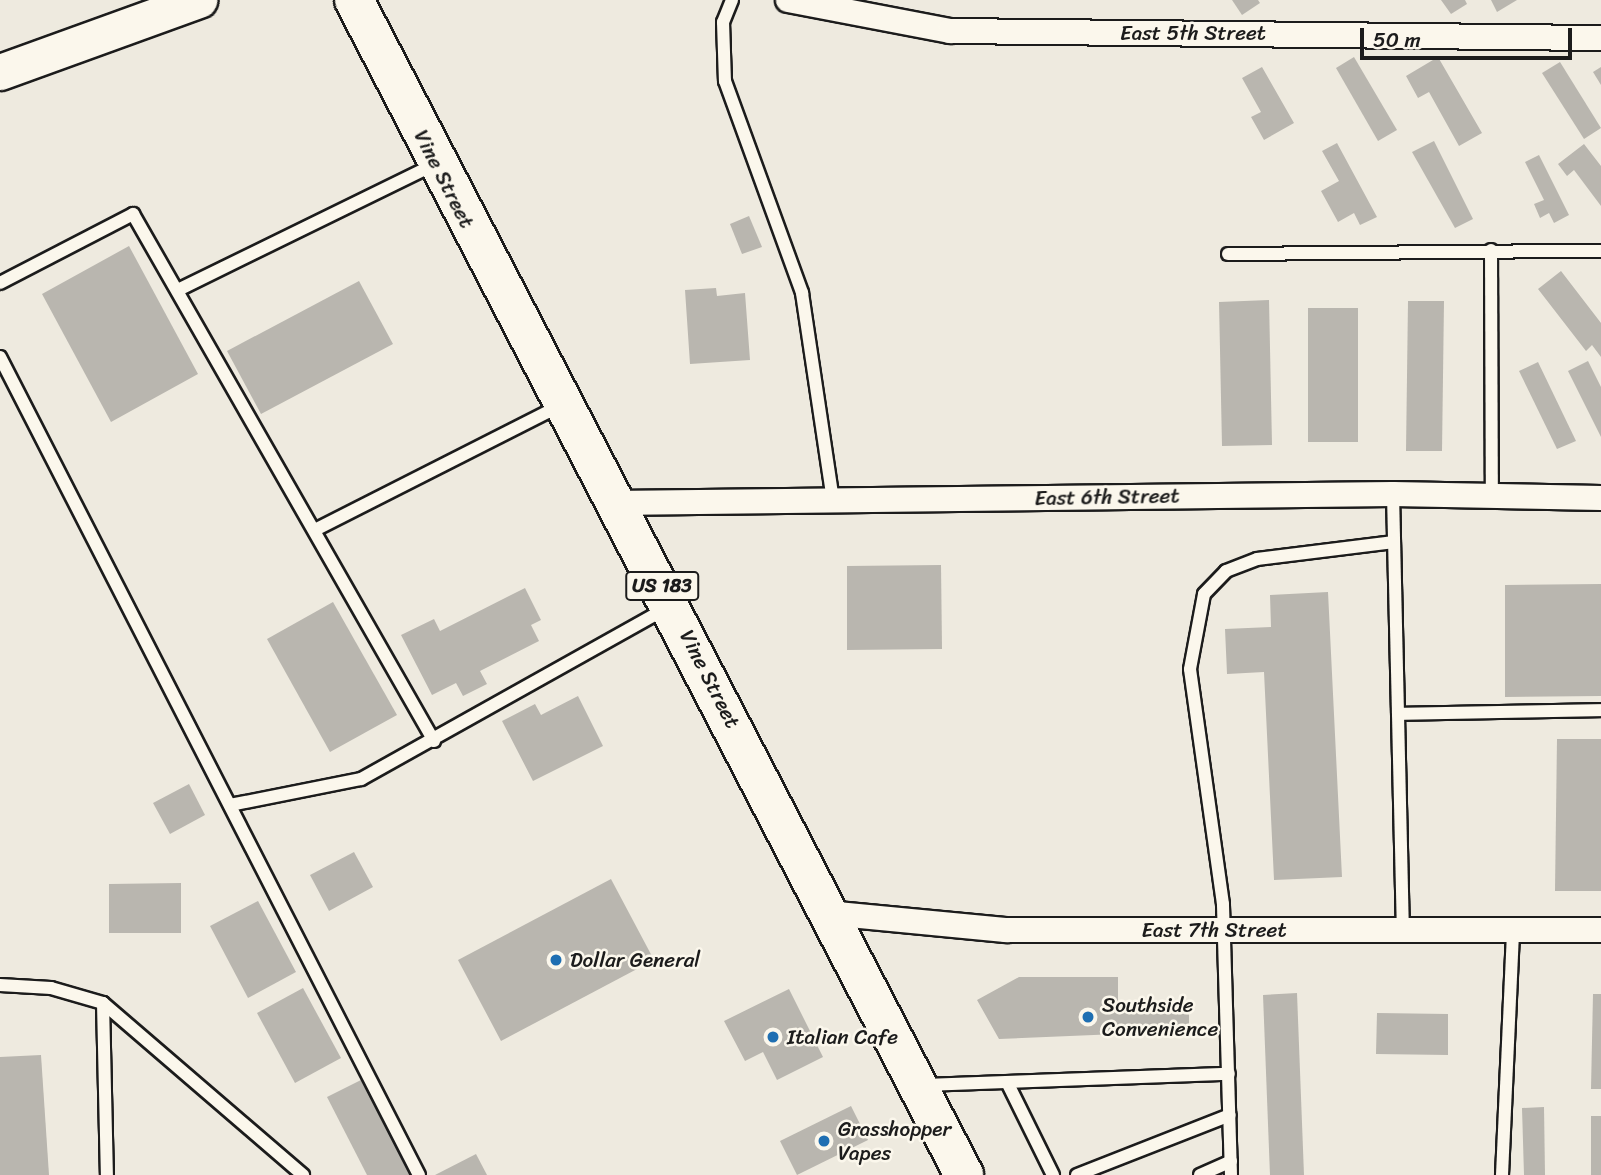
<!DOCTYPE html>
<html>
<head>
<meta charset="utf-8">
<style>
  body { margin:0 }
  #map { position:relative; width:1601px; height:1175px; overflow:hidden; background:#eeeadf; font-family:Sriracha,sans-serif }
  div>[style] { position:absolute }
  .building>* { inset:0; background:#b9b6af }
  .roads { filter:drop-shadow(2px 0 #1c1c1c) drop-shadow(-2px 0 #1c1c1c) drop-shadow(0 2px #1c1c1c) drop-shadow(0 -2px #1c1c1c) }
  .service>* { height:12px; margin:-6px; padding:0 6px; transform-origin:6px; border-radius:6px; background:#fbf7ec }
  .minor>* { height:24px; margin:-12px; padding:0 12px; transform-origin:12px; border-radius:12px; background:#fbf7ec }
  .secondary>* { height:35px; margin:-17.5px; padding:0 17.5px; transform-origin:17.5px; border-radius:17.5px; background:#fbf7ec }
  .primary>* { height:38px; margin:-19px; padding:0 19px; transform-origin:19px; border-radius:19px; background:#fbf7ec }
  .dots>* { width:19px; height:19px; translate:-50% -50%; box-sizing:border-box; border:4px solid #fbf7ec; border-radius:50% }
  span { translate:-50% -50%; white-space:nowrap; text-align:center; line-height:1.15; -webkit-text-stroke:5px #fbf7ec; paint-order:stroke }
  .shield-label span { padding:2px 5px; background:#fbf7ec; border:2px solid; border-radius:5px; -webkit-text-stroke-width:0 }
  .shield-label { font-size:19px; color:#1c1c1c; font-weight:700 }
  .street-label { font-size:21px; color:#1c1c1c }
  .poi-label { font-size:21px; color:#1c1c1c }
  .left { translate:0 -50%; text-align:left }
  .scale { position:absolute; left:1360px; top:28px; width:212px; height:32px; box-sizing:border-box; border:4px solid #1c1c1c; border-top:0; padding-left:9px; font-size:21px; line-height:24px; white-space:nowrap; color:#1c1c1c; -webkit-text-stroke:5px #fbf7ec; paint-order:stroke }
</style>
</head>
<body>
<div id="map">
  <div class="building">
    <i style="clip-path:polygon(1232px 0,1258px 0,1260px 3px,1242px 15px)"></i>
    <i style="clip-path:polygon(1441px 0,1465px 0,1467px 4px,1451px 14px)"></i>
    <i style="clip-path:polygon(1491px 0,1517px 0,1497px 12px)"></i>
    <i style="clip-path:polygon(1354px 57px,1397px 130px,1378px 141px,1336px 68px)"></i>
    <i style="clip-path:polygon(1438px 57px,1482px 133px,1459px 146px,1429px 92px,1418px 98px,1406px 76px)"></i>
    <i style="clip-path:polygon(1560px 62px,1601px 128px,1584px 139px,1542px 73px)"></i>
    <i style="clip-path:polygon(1262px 67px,1294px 123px,1264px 140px,1251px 117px,1261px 112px,1242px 78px)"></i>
    <i style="clip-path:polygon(1601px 67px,1601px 85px,1593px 72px)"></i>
    <i style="clip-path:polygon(1434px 141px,1473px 219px,1455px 228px,1412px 152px)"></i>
    <i style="clip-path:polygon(1337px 143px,1377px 217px,1360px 225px,1354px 213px,1338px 222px,1321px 191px,1339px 181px,1322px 151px)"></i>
    <i style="clip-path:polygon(1584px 144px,1601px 166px,1601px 206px,1574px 170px,1567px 176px,1558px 164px)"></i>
    <i style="clip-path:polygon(1539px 155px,1569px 215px,1554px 223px,1549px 213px,1540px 218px,1534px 204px,1544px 200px,1525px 162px)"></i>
    <i style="clip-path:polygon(749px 216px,762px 247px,742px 254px,730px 224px)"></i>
    <i style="clip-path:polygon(129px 246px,198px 374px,111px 422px,42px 294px)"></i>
    <i style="clip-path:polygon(1561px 271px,1601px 323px,1601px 357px,1592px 345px,1586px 351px,1538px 289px)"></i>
    <i style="clip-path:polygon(359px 281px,393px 344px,261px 414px,227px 351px)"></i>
    <i style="clip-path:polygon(716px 288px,717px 296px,745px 293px,750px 360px,690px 364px,685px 290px)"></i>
    <i style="clip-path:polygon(1269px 300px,1272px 445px,1222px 446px,1219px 302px)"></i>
    <i style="clip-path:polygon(1408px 301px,1444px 301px,1442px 451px,1406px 451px)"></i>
    <i style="clip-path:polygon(1308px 308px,1358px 308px,1358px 442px,1308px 442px)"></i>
    <i style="clip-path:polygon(1588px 361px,1601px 387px,1601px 437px,1568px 371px)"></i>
    <i style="clip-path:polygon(1538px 362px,1576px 441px,1557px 449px,1519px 371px)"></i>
    <i style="clip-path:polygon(941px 565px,942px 649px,847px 650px,847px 566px)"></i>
    <i style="clip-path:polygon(1601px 584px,1601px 696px,1505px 697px,1505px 585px)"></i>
    <i style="clip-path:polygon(525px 588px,541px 620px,531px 625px,539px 641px,480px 671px,487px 684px,463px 696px,456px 683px,432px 695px,401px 635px,434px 619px,440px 631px)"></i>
    <i style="clip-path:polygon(1328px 592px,1342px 877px,1274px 880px,1264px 672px,1227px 674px,1225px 629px,1271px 627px,1270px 595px)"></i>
    <i style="clip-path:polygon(333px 602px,397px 715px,330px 752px,267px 639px)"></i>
    <i style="clip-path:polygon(578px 696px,603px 746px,533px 781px,502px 721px,535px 704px,541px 715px)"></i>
    <i style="clip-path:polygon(1557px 739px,1601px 739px,1601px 891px,1555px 891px)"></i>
    <i style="clip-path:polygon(189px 784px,205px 815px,170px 834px,153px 803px)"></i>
    <i style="clip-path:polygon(354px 852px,373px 887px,329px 911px,310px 875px)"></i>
    <i style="clip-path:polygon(611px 879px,654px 960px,501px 1041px,458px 960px)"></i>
    <i style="clip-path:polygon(181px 883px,181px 933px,109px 933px,109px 884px)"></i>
    <i style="clip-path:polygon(258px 901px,296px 972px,248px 998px,210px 926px)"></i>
    <i style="clip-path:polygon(1019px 977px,1118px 977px,1118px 1002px,1189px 1003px,1189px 1031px,999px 1039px,977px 1000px)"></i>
    <i style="clip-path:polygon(303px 988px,341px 1058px,295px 1083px,257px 1013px)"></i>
    <i style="clip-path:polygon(789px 989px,823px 1057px,777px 1080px,763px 1052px,745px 1061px,724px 1021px)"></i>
    <i style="clip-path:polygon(1297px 993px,1304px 1175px,1270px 1175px,1263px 995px)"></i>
    <i style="clip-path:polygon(1593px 994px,1601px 994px,1601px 1089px,1591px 1089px)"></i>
    <i style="clip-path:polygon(1377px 1013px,1448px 1014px,1448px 1055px,1376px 1054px)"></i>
    <i style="clip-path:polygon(41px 1055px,49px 1175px,0 1175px,0 1057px)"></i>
    <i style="clip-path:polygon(361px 1080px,410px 1175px,367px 1175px,327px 1097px)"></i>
    <i style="clip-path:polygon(851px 1106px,868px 1140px,797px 1175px,780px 1141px)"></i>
    <i style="clip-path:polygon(1544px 1107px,1545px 1175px,1524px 1175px,1522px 1108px)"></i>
    <i style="clip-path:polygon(1591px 1116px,1601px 1116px,1601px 1175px,1591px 1175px)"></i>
    <i style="clip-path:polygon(476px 1154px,487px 1175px,435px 1175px)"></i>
  </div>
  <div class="roads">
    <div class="service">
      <i style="left:732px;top:0;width:24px;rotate:112deg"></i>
      <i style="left:723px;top:22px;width:59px;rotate:88.1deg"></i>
      <i style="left:725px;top:81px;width:226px;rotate:70deg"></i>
      <i style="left:802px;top:293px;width:209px;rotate:81.5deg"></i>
      <i style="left:1491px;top:250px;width:247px;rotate:89.8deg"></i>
      <i style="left:1228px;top:254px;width:373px;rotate:-0.5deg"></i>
      <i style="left:0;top:283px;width:150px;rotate:-27.4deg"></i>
      <i style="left:133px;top:214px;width:607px;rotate:60.27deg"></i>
      <i style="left:180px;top:289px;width:284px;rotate:-26.1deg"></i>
      <i style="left:0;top:357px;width:919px;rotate:62.88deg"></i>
      <i style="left:1393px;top:494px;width:436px;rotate:88.7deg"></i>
      <i style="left:315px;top:530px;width:276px;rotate:-26.9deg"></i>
      <i style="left:1398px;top:714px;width:203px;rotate:-1.1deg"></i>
      <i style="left:230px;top:805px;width:134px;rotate:-11.2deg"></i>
      <i style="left:361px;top:779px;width:351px;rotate:-29.2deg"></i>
      <i style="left:0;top:985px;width:51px;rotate:3.4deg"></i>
      <i style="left:51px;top:988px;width:54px;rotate:16.1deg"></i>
      <i style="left:103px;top:1003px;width:264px;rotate:40.7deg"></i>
      <i style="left:103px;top:1003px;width:172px;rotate:88.7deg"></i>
      <i style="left:1007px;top:1082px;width:104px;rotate:63.7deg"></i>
      <i style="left:924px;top:1085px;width:305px;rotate:-2.1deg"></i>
      <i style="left:1077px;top:1175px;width:164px;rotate:-21.4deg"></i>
      <i style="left:1200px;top:1175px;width:34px;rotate:-24deg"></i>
      <i style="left:1231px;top:1175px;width:271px;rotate:-91.7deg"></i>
      <i style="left:1223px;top:904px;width:237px;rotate:-98deg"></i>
      <i style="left:1190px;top:669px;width:76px;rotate:-79.4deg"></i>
      <i style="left:1204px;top:594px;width:32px;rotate:-46deg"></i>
      <i style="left:1226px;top:571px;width:33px;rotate:-21deg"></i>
      <i style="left:1257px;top:559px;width:138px;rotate:-7.1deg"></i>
      <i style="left:1502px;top:1175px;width:245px;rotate:-87.4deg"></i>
    </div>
    <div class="minor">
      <i style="left:788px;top:0;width:165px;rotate:10.8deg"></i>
      <i style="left:950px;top:31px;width:651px;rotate:0.62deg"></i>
      <i style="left:612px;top:503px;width:781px;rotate:-0.66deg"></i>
      <i style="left:1393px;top:494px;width:208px;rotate:1.1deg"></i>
      <i style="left:828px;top:913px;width:179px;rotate:5.5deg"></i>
      <i style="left:1006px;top:930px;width:595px"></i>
    </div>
    <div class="secondary">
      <i style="left:0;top:72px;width:212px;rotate:-19.9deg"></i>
    </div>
    <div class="primary">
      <i style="left:354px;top:0;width:1324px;rotate:62.56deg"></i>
    </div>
  </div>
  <div class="dots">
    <i style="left:556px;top:960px;background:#1f6fb2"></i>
    <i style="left:1088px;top:1017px;background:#1f6fb2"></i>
    <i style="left:773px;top:1037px;background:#1f6fb2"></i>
    <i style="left:824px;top:1141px;background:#1f6fb2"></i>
  </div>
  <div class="shield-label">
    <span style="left:662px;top:586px">US 183</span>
  </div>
  <div class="street-label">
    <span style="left:1193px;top:33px">East 5th Street</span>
    <span style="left:444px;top:179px;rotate:63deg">Vine Street</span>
    <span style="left:1107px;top:497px;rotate:-1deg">East 6th Street</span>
    <span style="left:710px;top:679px;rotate:63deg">Vine Street</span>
    <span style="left:1214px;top:930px">East 7th Street</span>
  </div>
  <div class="poi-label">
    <span class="left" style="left:570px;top:960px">Dollar General</span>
    <span class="left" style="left:1102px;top:1017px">Southside<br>Convenience</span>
    <span class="left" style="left:787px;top:1037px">Italian Cafe</span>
    <span class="left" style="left:838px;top:1141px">Grasshopper<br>Vapes</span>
  </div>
  <div class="scale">50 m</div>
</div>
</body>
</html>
